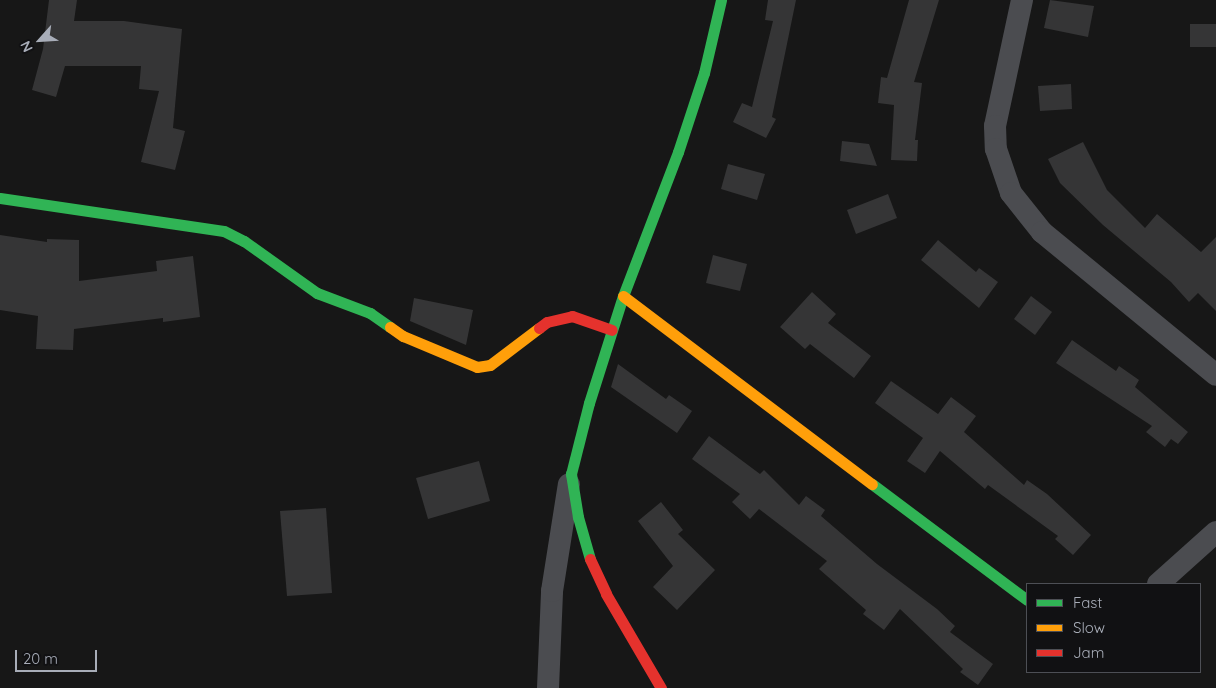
<!DOCTYPE html>
<html>
<head>
<meta charset="utf-8">
<style>
  body { margin:0 }
  #map { position:relative; width:1216px; height:688px; overflow:hidden; background:#171717; font-family:Quicksand,sans-serif }
  div>[style] { position:absolute }
  .building>* { inset:0; background:#353536 }
  .street>* { height:22px; margin:-11px; padding:0 11px; transform-origin:11px; border-radius:11px; background:#4b4c50 }
  .fast>* { height:11px; margin:-5.5px; padding:0 5.5px; transform-origin:5.5px; border-radius:5.5px; background:#30b455 }
  .slow>* { height:11px; margin:-5.5px; padding:0 5.5px; transform-origin:5.5px; border-radius:5.5px; background:#ff9f0a }
  .jam>* { height:11px; margin:-5.5px; padding:0 5.5px; transform-origin:5.5px; border-radius:5.5px; background:#e5322d }
  span { translate:-50% -50%; white-space:nowrap; text-align:center; line-height:1.15; -webkit-text-stroke:4px #111113; paint-order:stroke }
  .legend { position:absolute; left:1026px; top:583px; width:175px; height:90px; box-sizing:border-box; background:#111113; border:1px solid #4d4f55; margin:0; padding:6px 9px; list-style:none; font-size:15px; color:#a8adb8 }
  .legend li { display:flex; align-items:center; gap:10px; height:25px }
  .legend b { width:25px; border:1px solid #4d4f55 }
  .north { position:absolute; left:15px; top:15px; width:50px; height:50px; -webkit-text-stroke:4px #111113; paint-order:stroke; rotate:244deg; font-size:14px; font-weight:700; line-height:20px; text-align:center; color:#a8adb8 }
  .north::after { content:''; display:block; margin:auto; width:18px; height:22px; background:#a8adb8; clip-path:polygon(50% 0,100% 100%,50% 72%,0 100%) }
  .scale { position:absolute; left:15px; top:650px; width:82px; height:22px; box-sizing:border-box; border:2px solid #a8adb8; border-top:0; padding-left:6px; font-size:15px; line-height:18px; white-space:nowrap; color:#a8adb8; -webkit-text-stroke:4px #111113; paint-order:stroke }
</style>
</head>
<body>
<div id="map">
  <div class="building">
    <i style="clip-path:polygon(49px 0,77px 0,74px 21px,124px 21px,182px 29px,173px 128px,185px 131px,175px 170px,141px 162px,159px 91px,139px 89px,141px 66px,65px 66px,56px 97px,32px 90px,43px 49px)"></i>
    <i style="clip-path:polygon(768px 0,796px 0,772px 117px,776px 119px,766px 138px,733px 122px,742px 103px,752px 107px,773px 21px,765px 20px)"></i>
    <i style="clip-path:polygon(909px 0,939px 0,914px 82px,922px 83px,915px 140px,918px 140px,917px 161px,891px 160px,894px 105px,878px 103px,881px 77px,887px 78px)"></i>
    <i style="clip-path:polygon(1050px 0,1094px 6px,1088px 37px,1044px 28px)"></i>
    <i style="clip-path:polygon(1190px 24px,1216px 24px,1216px 47px,1190px 47px)"></i>
    <i style="clip-path:polygon(1071px 84px,1072px 109px,1040px 111px,1038px 86px)"></i>
    <i style="clip-path:polygon(842px 141px,869px 144px,877px 166px,840px 161px)"></i>
    <i style="clip-path:polygon(1083px 142px,1107px 190px,1145px 228px,1157px 214px,1201px 252px,1216px 237px,1216px 311px,1198px 293px,1189px 302px,1171px 282px,1103px 225px,1060px 183px,1048px 159px)"></i>
    <i style="clip-path:polygon(728px 164px,765px 174px,757px 200px,721px 189px)"></i>
    <i style="clip-path:polygon(888px 194px,897px 218px,856px 234px,847px 210px)"></i>
    <i style="clip-path:polygon(0 235px,47px 242px,47px 239px,79px 240px,79px 281px,157px 271px,156px 261px,193px 256px,200px 317px,163px 322px,163px 318px,74px 329px,73px 350px,36px 349px,38px 316px,0 310px)"></i>
    <i style="clip-path:polygon(938px 240px,976px 272px,979px 268px,998px 282px,979px 308px,921px 260px)"></i>
    <i style="clip-path:polygon(713px 255px,747px 264px,740px 291px,706px 283px)"></i>
    <i style="clip-path:polygon(812px 292px,836px 314px,828px 323px,871px 356px,854px 378px,810px 344px,805px 349px,780px 327px)"></i>
    <i style="clip-path:polygon(1031px 296px,1052px 312px,1035px 335px,1014px 319px)"></i>
    <i style="clip-path:polygon(414px 298px,473px 310px,466px 345px,410px 321px)"></i>
    <i style="clip-path:polygon(1072px 340px,1116px 371px,1119px 366px,1139px 380px,1135px 387px,1188px 432px,1178px 444px,1171px 439px,1165px 447px,1146px 432px,1152px 426px,1056px 363px)"></i>
    <i style="clip-path:polygon(618px 364px,666px 399px,669px 395px,692px 411px,677px 433px,611px 387px)"></i>
    <i style="clip-path:polygon(891px 381px,938px 414px,951px 397px,976px 416px,964px 432px,1024px 485px,1027px 480px,1047px 494px,1091px 535px,1073px 555px,1055px 539px,1058px 536px,988px 485px,985px 489px,940px 451px,925px 473px,907px 461px,923px 438px,875px 403px)"></i>
    <i style="clip-path:polygon(709px 436px,760px 474px,764px 470px,799px 505px,806px 496px,825px 510px,821px 516px,877px 564px,937px 609px,955px 626px,950px 632px,993px 664px,978px 685px,960px 672px,963px 669px,900px 609px,884px 630px,863px 614px,866px 610px,819px 569px,827px 561px,759px 509px,750px 519px,732px 502px,740px 494px,692px 459px)"></i>
    <i style="clip-path:polygon(479px 461px,490px 501px,428px 519px,416px 478px)"></i>
    <i style="clip-path:polygon(661px 502px,683px 530px,678px 534px,715px 570px,677px 610px,653px 587px,673px 566px,638px 521px)"></i>
    <i style="clip-path:polygon(326px 508px,332px 593px,287px 596px,280px 511px)"></i>
  </div>
  <div class="street">
    <i style="left:1022px;top:0;width:129px;rotate:102.1deg"></i>
    <i style="left:995px;top:126px;width:23px;rotate:88deg"></i>
    <i style="left:996px;top:149px;width:46px;rotate:71.2deg"></i>
    <i style="left:1011px;top:193px;width:50px;rotate:51.5deg"></i>
    <i style="left:1042px;top:232px;width:225px;rotate:39.4deg"></i>
    <i style="left:1158px;top:584px;width:78px;rotate:-41.9deg"></i>
    <i style="left:548px;top:688px;width:97px;rotate:-87.6deg"></i>
    <i style="left:552px;top:591px;width:108px;rotate:-81deg"></i>
  </div>
  <div class="fast">
    <i style="left:0;top:198px;width:226px;rotate:8.4deg"></i>
    <i style="left:224px;top:231px;width:22px;rotate:27deg"></i>
    <i style="left:244px;top:241px;width:90px;rotate:35.5deg"></i>
    <i style="left:317px;top:293px;width:57px;rotate:20.7deg"></i>
    <i style="left:370px;top:313px;width:24px;rotate:35deg"></i>
    <i style="left:872px;top:484px;width:194px;rotate:36.8deg"></i>
    <i style="left:590px;top:559px;width:44px;rotate:-105.9deg"></i>
    <i style="left:578px;top:517px;width:44px;rotate:-99.2deg"></i>
    <i style="left:571px;top:474px;width:73px;rotate:-75.8deg"></i>
    <i style="left:589px;top:403px;width:112px;rotate:-72.4deg"></i>
    <i style="left:623px;top:296px;width:154px;rotate:-69.1deg"></i>
    <i style="left:678px;top:152px;width:83px;rotate:-71.8deg"></i>
    <i style="left:704px;top:73px;width:75px;rotate:-76.9deg"></i>
  </div>
  <div class="slow">
    <i style="left:623px;top:296px;width:312px;rotate:37.1deg"></i>
    <i style="left:390px;top:327px;width:16px;rotate:35deg"></i>
    <i style="left:403px;top:336px;width:80px;rotate:22.7deg"></i>
    <i style="left:477px;top:367px;width:13px;rotate:-9deg"></i>
    <i style="left:490px;top:365px;width:61px;rotate:-37.1deg"></i>
  </div>
  <div class="jam">
    <i style="left:539px;top:328px;width:10px;rotate:-37deg"></i>
    <i style="left:547px;top:322px;width:26px;rotate:-13deg"></i>
    <i style="left:572px;top:316px;width:42px;rotate:19.3deg"></i>
    <i style="left:590px;top:559px;width:38px;rotate:65deg"></i>
    <i style="left:606px;top:594px;width:109px;rotate:59.7deg"></i>
  </div>
  <ul class="legend">
  <li><b style="height:6px;background:#30b455"></b>Fast</li>
  <li><b style="height:6px;background:#ff9f0a"></b>Slow</li>
  <li><b style="height:6px;background:#e5322d"></b>Jam</li>
  </ul>
  <div class="north">N</div>
  <div class="scale">20 m</div>
</div>
</body>
</html>
